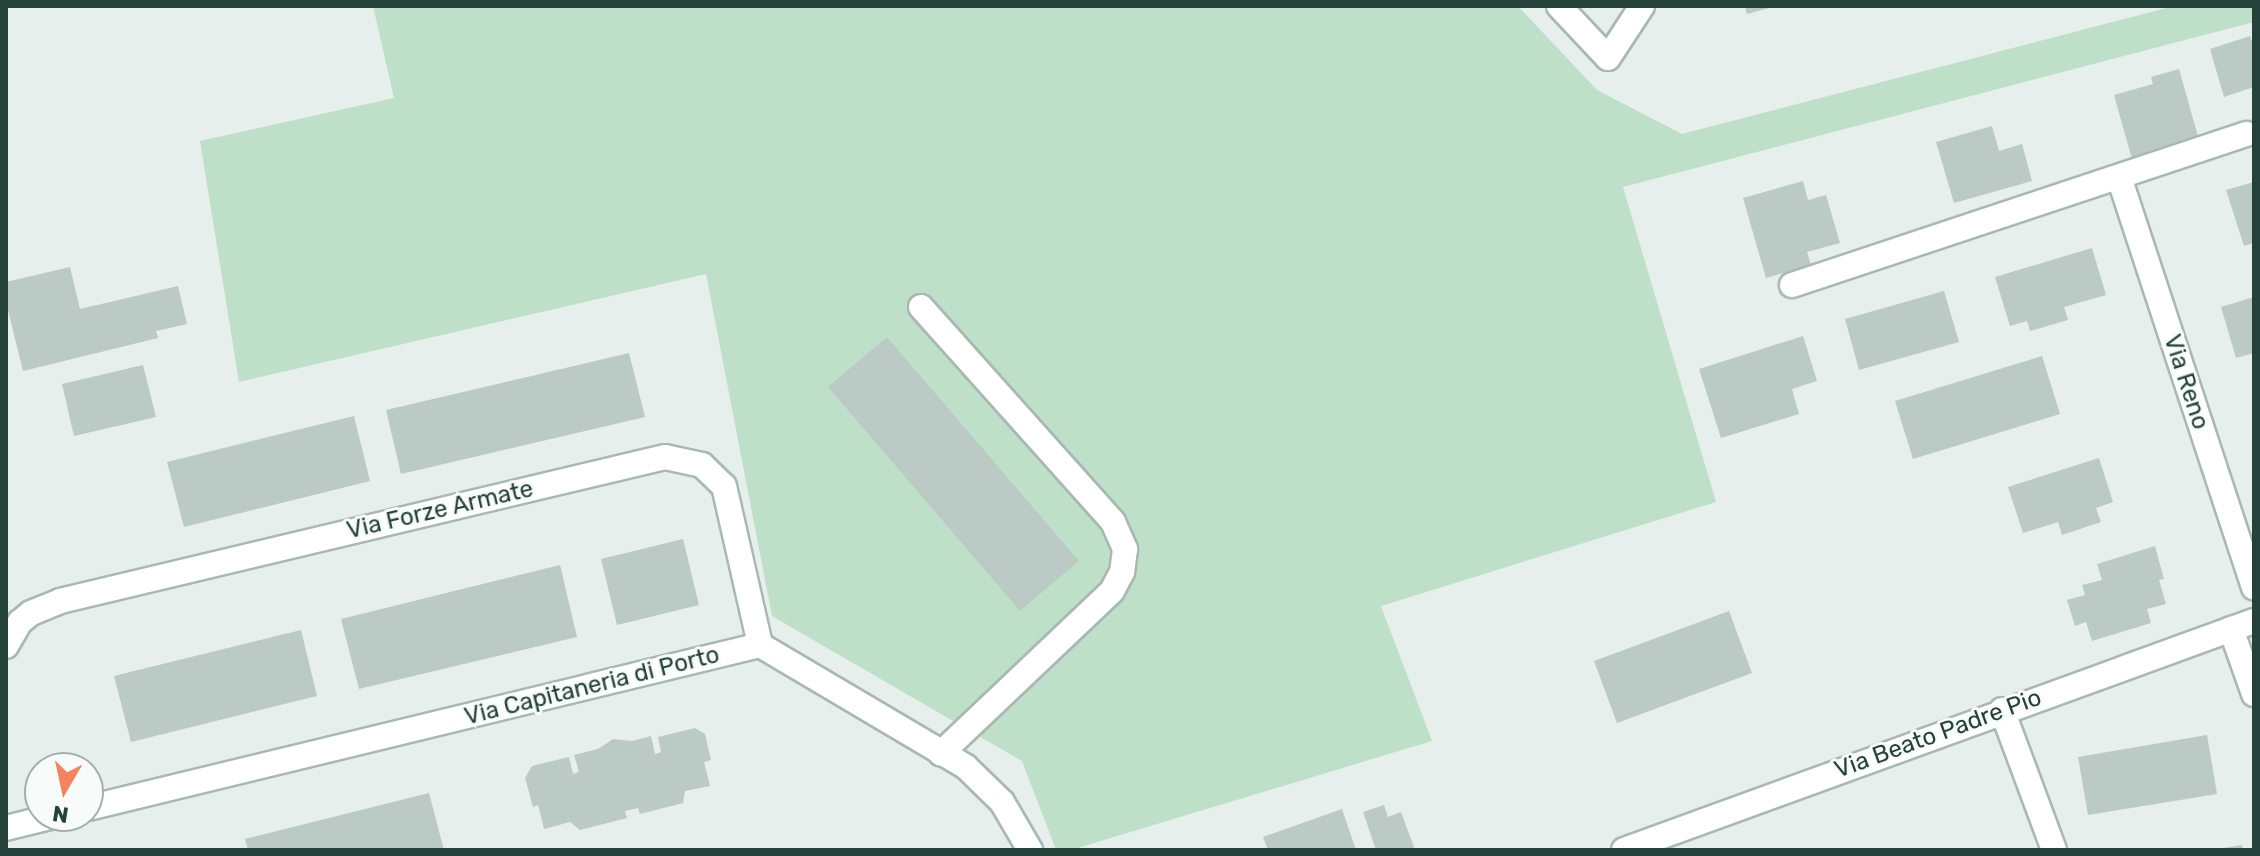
<!DOCTYPE html>
<html>
<head>
<meta charset="utf-8">
<style>
  body { margin:0 }
  #map { position:relative; width:2260px; height:856px; overflow:hidden; background:#e6efeb; font-family:Rubik,sans-serif }
  div>[style] { position:absolute }
  .green>* { inset:0; background:#bfe0c8 }
  .building>* { inset:0; background:#bbcac4 }
  .roads { filter:drop-shadow(2px 0 #a8b8b2) drop-shadow(-2px 0 #a8b8b2) drop-shadow(0 2px #a8b8b2) drop-shadow(0 -2px #a8b8b2) }
  .street>* { height:24px; margin:-12px; padding:0 12px; transform-origin:12px; border-radius:12px; background:#fff }
  span { translate:-50% -50%; white-space:nowrap; text-align:center; line-height:1.15; -webkit-text-stroke:6px #f7fbf9; paint-order:stroke }
  .street-label { font-size:24px; color:#24423a }
  .frame { position:absolute; inset:0; border:8px solid #24423a; pointer-events:none }
  .north { position:absolute; left:24px; top:752px; width:80px; height:80px; box-sizing:border-box; background:#f7fbf9; border:2px solid #a3b1ad; border-radius:50%; rotate:189deg; font-size:22px; font-weight:700; line-height:32px; text-align:center; color:#24423a }
  .north::after { content:''; display:block; margin:auto; width:28px; height:36px; background:#f4845f; clip-path:polygon(50% 0,100% 100%,50% 72%,0 100%) }
</style>
</head>
<body>
<div id="map">
  <div class="green">
    <i style="clip-path:polygon(373px 6px,1518px 6px,1597px 90px,1682px 134px,2174px 6px,2254px 6px,2254px 22px,1623px 187px,1716px 502px,1381px 606px,1432px 741px,1071px 850px,1056px 850px,1022px 761px,772px 616px,706px 274px,239px 382px,200px 141px,394px 98px)"></i>
  </div>
  <div class="building">
    <i style="clip-path:polygon(1745px 6px,1773px 6px,1773px 7px,1747px 14px)"></i>
    <i style="clip-path:polygon(2250px 36px,2254px 48px,2254px 87px,2224px 97px,2210px 49px)"></i>
    <i style="clip-path:polygon(2179px 69px,2199px 140px,2132px 159px,2114px 95px,2153px 84px,2151px 77px)"></i>
    <i style="clip-path:polygon(1992px 126px,1999px 151px,2022px 144px,2032px 181px,1954px 203px,1936px 142px)"></i>
    <i style="clip-path:polygon(1803px 181px,1808px 200px,1826px 195px,1840px 243px,1807px 252px,1811px 265px,1766px 278px,1743px 198px)"></i>
    <i style="clip-path:polygon(2254px 182px,2254px 243px,2244px 246px,2226px 190px)"></i>
    <i style="clip-path:polygon(2092px 248px,2106px 295px,2064px 307px,2068px 320px,2030px 331px,2027px 321px,2010px 326px,1995px 277px)"></i>
    <i style="clip-path:polygon(70px 267px,80px 309px,178px 286px,187px 324px,156px 331px,158px 338px,23px 371px,6px 302px,6px 282px)"></i>
    <i style="clip-path:polygon(1944px 291px,1959px 342px,1859px 370px,1845px 319px)"></i>
    <i style="clip-path:polygon(2254px 297px,2254px 353px,2236px 358px,2221px 307px)"></i>
    <i style="clip-path:polygon(1803px 336px,1817px 381px,1792px 389px,1799px 414px,1721px 438px,1699px 369px)"></i>
    <i style="clip-path:polygon(887px 337px,1079px 561px,1020px 611px,828px 387px)"></i>
    <i style="clip-path:polygon(629px 353px,645px 417px,401px 474px,386px 410px)"></i>
    <i style="clip-path:polygon(2042px 356px,2060px 414px,1913px 459px,1895px 401px)"></i>
    <i style="clip-path:polygon(143px 365px,156px 417px,74px 436px,62px 384px)"></i>
    <i style="clip-path:polygon(354px 416px,370px 481px,184px 527px,167px 462px)"></i>
    <i style="clip-path:polygon(2099px 458px,2113px 502px,2096px 508px,2101px 522px,2062px 535px,2058px 522px,2023px 533px,2008px 487px)"></i>
    <i style="clip-path:polygon(683px 539px,699px 605px,617px 625px,601px 559px)"></i>
    <i style="clip-path:polygon(2155px 546px,2164px 579px,2159px 580px,2166px 604px,2147px 609px,2151px 623px,2092px 641px,2086px 622px,2075px 626px,2067px 600px,2085px 595px,2082px 585px,2102px 580px,2097px 564px)"></i>
    <i style="clip-path:polygon(560px 565px,577px 637px,359px 689px,341px 619px)"></i>
    <i style="clip-path:polygon(1729px 611px,1752px 673px,1617px 723px,1594px 661px)"></i>
    <i style="clip-path:polygon(301px 630px,317px 696px,131px 742px,114px 676px)"></i>
    <i style="clip-path:polygon(695px 728px,705px 734px,711px 760px,704px 762px,710px 786px,685px 791px,683px 803px,640px 814px,638px 808px,625px 811px,627px 818px,580px 830px,570px 822px,544px 829px,538px 805px,533px 807px,525px 778px,532px 766px,569px 757px,573px 774px,579px 772px,574px 755px,598px 749px,613px 739px,632px 741px,651px 736px,655px 754px,661px 752px,658px 737px)"></i>
    <i style="clip-path:polygon(2207px 735px,2217px 794px,2088px 815px,2078px 757px)"></i>
    <i style="clip-path:polygon(429px 793px,444px 850px,248px 850px,245px 839px)"></i>
    <i style="clip-path:polygon(1384px 805px,1388px 817px,1401px 812px,1415px 850px,1376px 850px,1363px 812px)"></i>
    <i style="clip-path:polygon(1342px 809px,1356px 850px,1268px 850px,1263px 837px)"></i>
    <i style="clip-path:polygon(2242px 845px,2243px 850px,2223px 850px,2223px 848px)"></i>
  </div>
  <div class="roads">
    <div class="street">
      <i style="left:1559px;top:6px;width:71px;rotate:46.7deg"></i>
      <i style="left:1608px;top:58px;width:62px;rotate:-56.8deg"></i>
      <i style="left:2119px;top:177px;width:432px;rotate:71.8deg"></i>
      <i style="left:1792px;top:285px;width:479px;rotate:-18.4deg"></i>
      <i style="left:921px;top:307px;width:288px;rotate:48.2deg"></i>
      <i style="left:1113px;top:522px;width:30px;rotate:66deg"></i>
      <i style="left:1125px;top:549px;width:23px;rotate:97deg"></i>
      <i style="left:1122px;top:572px;width:21px;rotate:118deg"></i>
      <i style="left:1112px;top:591px;width:236px;rotate:136.5deg"></i>
      <i style="left:2231px;top:629px;width:69px;rotate:70.5deg"></i>
      <i style="left:6px;top:646px;width:28px;rotate:-60deg"></i>
      <i style="left:20px;top:622px;width:14px;rotate:-39deg"></i>
      <i style="left:31px;top:613px;width:31px;rotate:-22deg"></i>
      <i style="left:60px;top:601px;width:622px;rotate:-13.39deg"></i>
      <i style="left:665px;top:457px;width:38px;rotate:12deg"></i>
      <i style="left:702px;top:465px;width:30px;rotate:44deg"></i>
      <i style="left:724px;top:486px;width:163px;rotate:77.2deg"></i>
      <i style="left:2002px;top:710px;width:149px;rotate:69.6deg"></i>
      <i style="left:88px;top:808px;width:691px;rotate:-13.63deg"></i>
      <i style="left:760px;top:645px;width:239px;rotate:30.6deg"></i>
      <i style="left:966px;top:767px;width:50px;rotate:44.2deg"></i>
      <i style="left:1002px;top:802px;width:56px;rotate:59.7deg"></i>
      <i style="left:6px;top:828px;width:49px;rotate:-14deg"></i>
      <i style="left:1624px;top:850px;width:670px;rotate:-19.98deg"></i>
    </div>
  </div>
  <div class="street-label">
    <span style="left:2186px;top:382px;rotate:72deg">Via Reno</span>
    <span style="left:440px;top:510px;rotate:-13deg">Via Forze Armate</span>
    <span style="left:592px;top:686px;rotate:-14deg">Via Capitaneria di Porto</span>
    <span style="left:1938px;top:734px;rotate:-20deg">Via Beato Padre Pio</span>
  </div>
  <div class="frame"></div>
  <div class="north">N</div>
</div>
</body>
</html>
